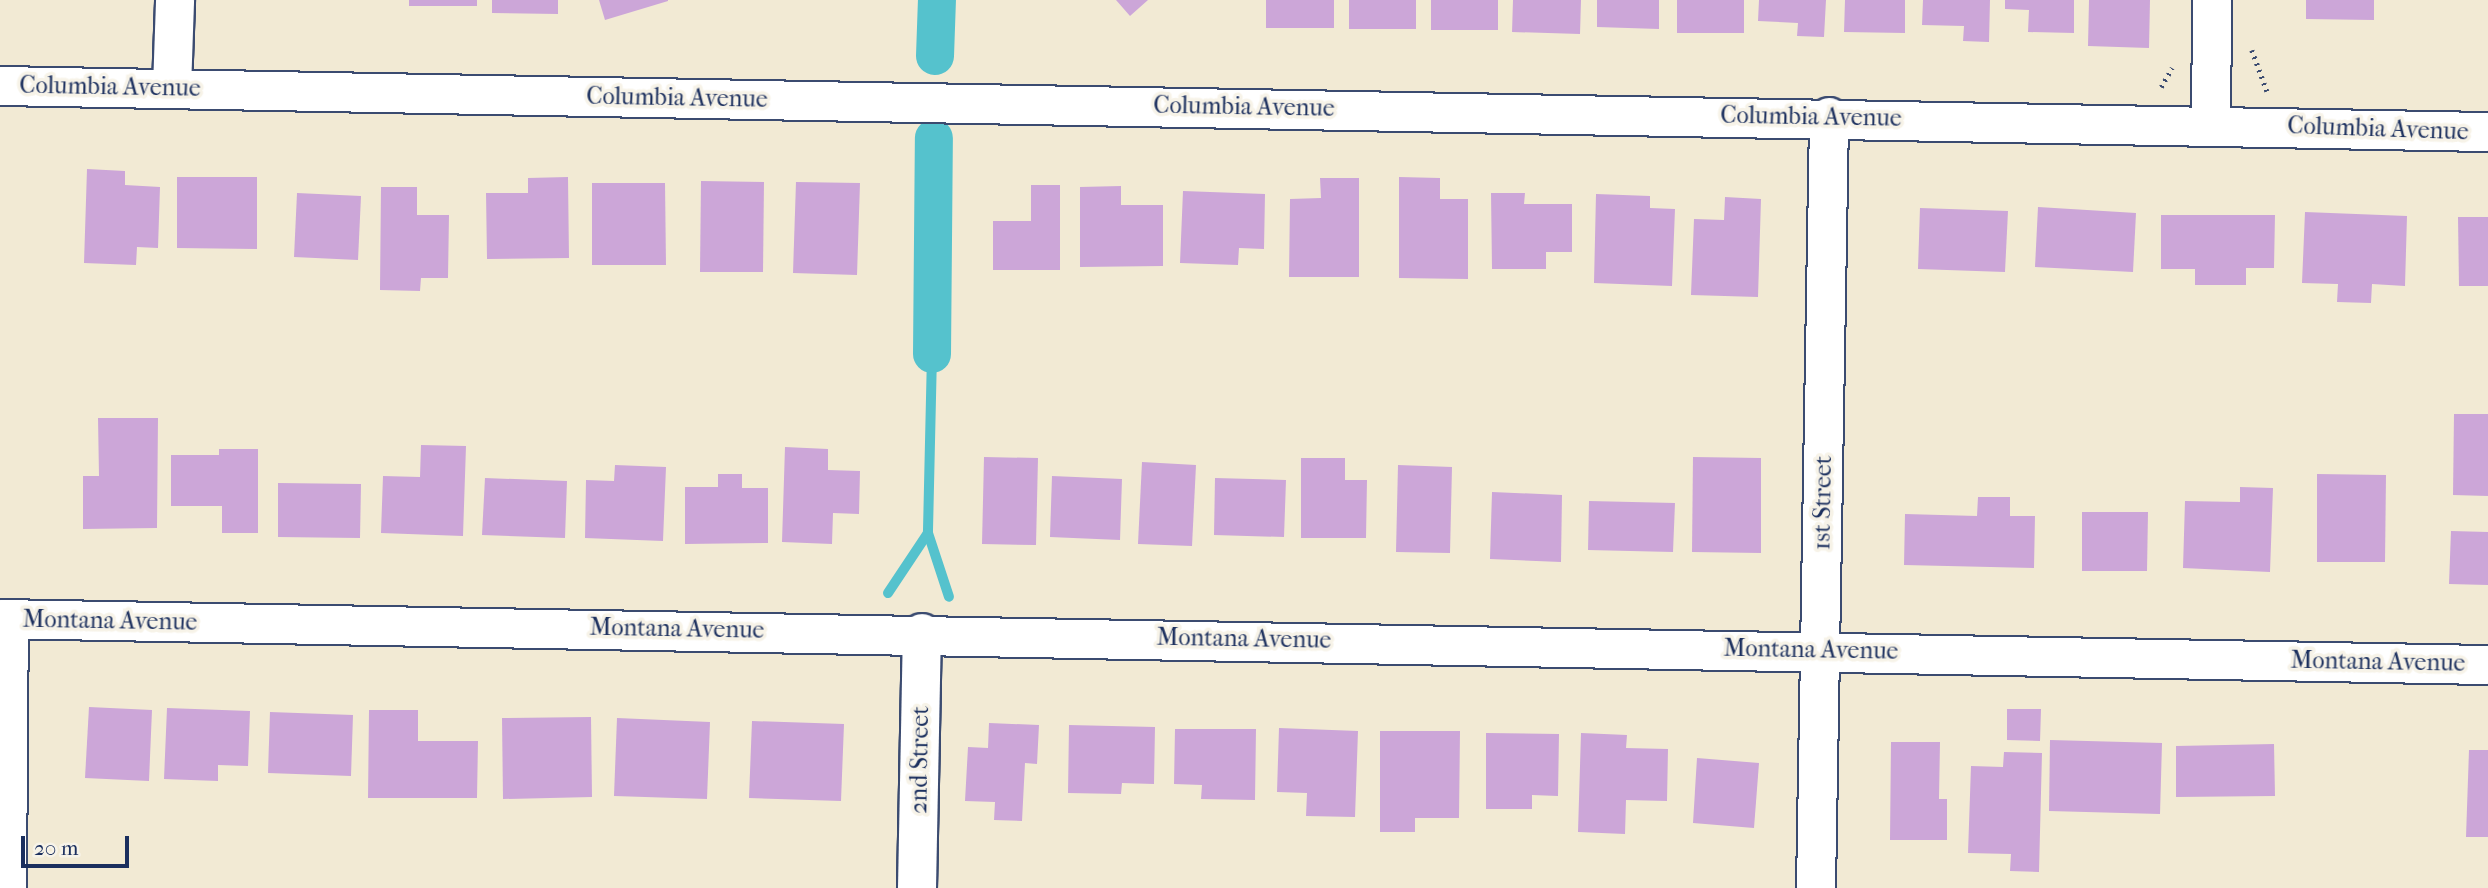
<!DOCTYPE html>
<html>
<head>
<meta charset="utf-8">
<style>
  body { margin:0 }
  #map { position:relative; width:2488px; height:888px; overflow:hidden; background:#f2ead4; font-family:"IM FELL French Canon",serif }
  div>[style] { position:absolute }
  .stream>* { height:10px; margin:-5px; padding:0 5px; transform-origin:5px; border-radius:5px; background:#55c2cd }
  .canal>* { height:38px; margin:-19px; padding:0 19px; transform-origin:19px; border-radius:19px; background:#55c2cd }
  .building>* { inset:0; background:#cca6d8 }
  .path>* { height:4.5px; margin-top:-2.25px; transform-origin:0; background:repeating-linear-gradient(90deg,#3b4b70 0 2px,transparent 0 7px) }
  .roads { filter:drop-shadow(2px 0 #3b4b70) drop-shadow(-2px 0 #3b4b70) drop-shadow(0 2px #3b4b70) drop-shadow(0 -2px #3b4b70) }
  .minor>* { height:38px; margin:-19px; padding:0 19px; transform-origin:19px; border-radius:19px; background:#fff }
  .tertiary>* { height:38px; margin:-19px; padding:0 19px; transform-origin:19px; border-radius:19px; background:#fff }
  span { translate:-50% -50%; white-space:nowrap; text-align:center; line-height:1.15; -webkit-text-stroke:7px #f7f3e8; paint-order:stroke }
  .street-label { font-size:24px; color:#1b2f5e }
  .scale { position:absolute; left:21px; top:836px; width:108px; height:32px; box-sizing:border-box; border:4px solid #1b2f5e; border-top:0; padding-left:9px; font-size:21px; line-height:24px; white-space:nowrap; color:#1b2f5e; -webkit-text-stroke:5px #f7f3e8; paint-order:stroke }
</style>
</head>
<body>
<div id="map">
  <div class="stream">
    <i style="left:932px;top:354px;width:179px;rotate:91.3deg"></i>
    <i style="left:928px;top:533px;width:67px;rotate:71.8deg"></i>
    <i style="left:888px;top:593px;width:72px;rotate:-56.3deg"></i>
  </div>
  <div class="canal">
    <i style="left:935px;top:56px;width:56px;rotate:-88deg"></i>
    <i style="left:932px;top:354px;width:216px;rotate:-89.5deg"></i>
  </div>
  <div class="building">
    <i style="clip-path:polygon(409px 0,477px 0,477px 6px,409px 6px)"></i>
    <i style="clip-path:polygon(492px 0,558px 0,558px 14px,492px 13px)"></i>
    <i style="clip-path:polygon(599px 0,668px 0,668px 1px,605px 20px)"></i>
    <i style="clip-path:polygon(1116px 0,1148px 0,1130px 16px)"></i>
    <i style="clip-path:polygon(1266px 0,1334px 0,1334px 28px,1266px 28px)"></i>
    <i style="clip-path:polygon(1349px 0,1416px 0,1416px 29px,1349px 29px)"></i>
    <i style="clip-path:polygon(1431px 0,1498px 0,1498px 30px,1431px 30px)"></i>
    <i style="clip-path:polygon(1513px 0,1581px 0,1580px 34px,1512px 32px)"></i>
    <i style="clip-path:polygon(1597px 0,1659px 0,1659px 29px,1597px 27px)"></i>
    <i style="clip-path:polygon(1677px 0,1744px 0,1744px 33px,1677px 33px)"></i>
    <i style="clip-path:polygon(1759px 0,1826px 0,1824px 37px,1797px 36px,1798px 23px,1758px 21px)"></i>
    <i style="clip-path:polygon(1845px 0,1905px 0,1905px 33px,1844px 32px)"></i>
    <i style="clip-path:polygon(1923px 0,1990px 0,1989px 42px,1963px 41px,1964px 26px,1922px 25px)"></i>
    <i style="clip-path:polygon(2005px 0,2074px 0,2074px 33px,2028px 32px,2029px 10px,2005px 9px)"></i>
    <i style="clip-path:polygon(2089px 0,2150px 0,2149px 48px,2088px 46px)"></i>
    <i style="clip-path:polygon(2306px 0,2374px 0,2374px 20px,2306px 19px)"></i>
    <i style="clip-path:polygon(87px 169px,125px 171px,125px 185px,160px 187px,158px 248px,137px 247px,136px 265px,84px 263px)"></i>
    <i style="clip-path:polygon(177px 177px,257px 177px,257px 249px,177px 248px)"></i>
    <i style="clip-path:polygon(568px 177px,569px 258px,487px 259px,486px 193px,528px 193px,528px 178px)"></i>
    <i style="clip-path:polygon(1399px 177px,1440px 178px,1440px 199px,1468px 199px,1468px 279px,1399px 278px)"></i>
    <i style="clip-path:polygon(1320px 178px,1359px 178px,1359px 277px,1289px 277px,1290px 199px,1321px 198px)"></i>
    <i style="clip-path:polygon(701px 181px,764px 182px,763px 272px,700px 272px)"></i>
    <i style="clip-path:polygon(796px 182px,860px 183px,857px 275px,793px 273px)"></i>
    <i style="clip-path:polygon(592px 183px,665px 183px,666px 265px,592px 265px)"></i>
    <i style="clip-path:polygon(1031px 185px,1060px 185px,1060px 270px,993px 270px,993px 221px,1031px 221px)"></i>
    <i style="clip-path:polygon(1121px 186px,1121px 205px,1163px 205px,1163px 266px,1080px 267px,1080px 187px)"></i>
    <i style="clip-path:polygon(381px 187px,417px 187px,417px 215px,449px 215px,448px 278px,421px 278px,420px 291px,380px 290px)"></i>
    <i style="clip-path:polygon(1183px 191px,1265px 194px,1264px 249px,1239px 248px,1238px 265px,1180px 263px)"></i>
    <i style="clip-path:polygon(297px 193px,361px 196px,358px 260px,294px 257px)"></i>
    <i style="clip-path:polygon(1491px 193px,1525px 193px,1524px 204px,1572px 204px,1572px 252px,1546px 252px,1546px 269px,1492px 269px)"></i>
    <i style="clip-path:polygon(1596px 194px,1650px 196px,1650px 208px,1675px 209px,1672px 286px,1594px 283px)"></i>
    <i style="clip-path:polygon(1725px 197px,1761px 199px,1758px 297px,1691px 295px,1694px 219px,1724px 220px)"></i>
    <i style="clip-path:polygon(2038px 207px,2136px 213px,2133px 272px,2035px 267px)"></i>
    <i style="clip-path:polygon(1920px 208px,2008px 211px,2005px 272px,1918px 269px)"></i>
    <i style="clip-path:polygon(2305px 212px,2407px 216px,2405px 286px,2372px 284px,2371px 303px,2337px 302px,2338px 284px,2302px 283px)"></i>
    <i style="clip-path:polygon(2161px 215px,2275px 215px,2274px 268px,2246px 268px,2246px 285px,2195px 285px,2195px 269px,2161px 269px)"></i>
    <i style="clip-path:polygon(2458px 217px,2488px 217px,2488px 286px,2459px 286px)"></i>
    <i style="clip-path:polygon(2454px 414px,2488px 414px,2488px 496px,2453px 495px)"></i>
    <i style="clip-path:polygon(98px 418px,158px 418px,157px 528px,83px 529px,83px 476px,99px 476px)"></i>
    <i style="clip-path:polygon(421px 445px,466px 446px,463px 536px,381px 533px,383px 476px,420px 477px)"></i>
    <i style="clip-path:polygon(785px 447px,828px 449px,828px 470px,860px 471px,859px 514px,833px 513px,832px 544px,782px 542px)"></i>
    <i style="clip-path:polygon(219px 449px,258px 449px,258px 533px,222px 533px,222px 506px,171px 506px,171px 455px,219px 455px)"></i>
    <i style="clip-path:polygon(984px 457px,1038px 458px,1036px 545px,982px 544px)"></i>
    <i style="clip-path:polygon(1693px 457px,1761px 458px,1761px 553px,1692px 552px)"></i>
    <i style="clip-path:polygon(1301px 458px,1345px 458px,1345px 480px,1367px 480px,1366px 538px,1301px 538px)"></i>
    <i style="clip-path:polygon(1142px 462px,1196px 465px,1192px 546px,1138px 544px)"></i>
    <i style="clip-path:polygon(615px 465px,666px 467px,663px 541px,585px 538px,586px 480px,614px 481px)"></i>
    <i style="clip-path:polygon(1398px 465px,1452px 467px,1450px 553px,1396px 552px)"></i>
    <i style="clip-path:polygon(718px 474px,742px 474px,742px 488px,768px 488px,768px 543px,685px 544px,685px 487px,718px 487px)"></i>
    <i style="clip-path:polygon(2317px 474px,2386px 475px,2385px 562px,2317px 562px)"></i>
    <i style="clip-path:polygon(1052px 476px,1122px 479px,1120px 540px,1050px 537px)"></i>
    <i style="clip-path:polygon(485px 478px,567px 481px,565px 538px,482px 535px)"></i>
    <i style="clip-path:polygon(1215px 478px,1286px 480px,1284px 537px,1214px 535px)"></i>
    <i style="clip-path:polygon(278px 483px,361px 484px,360px 538px,278px 537px)"></i>
    <i style="clip-path:polygon(2240px 487px,2273px 488px,2270px 572px,2183px 568px,2185px 501px,2240px 502px)"></i>
    <i style="clip-path:polygon(1492px 492px,1562px 495px,1561px 562px,1490px 559px)"></i>
    <i style="clip-path:polygon(1978px 497px,2010px 497px,2010px 516px,2035px 516px,2034px 568px,1904px 565px,1905px 514px,1977px 516px)"></i>
    <i style="clip-path:polygon(1589px 501px,1675px 503px,1673px 552px,1588px 550px)"></i>
    <i style="clip-path:polygon(2082px 512px,2148px 512px,2147px 571px,2082px 571px)"></i>
    <i style="clip-path:polygon(2451px 531px,2488px 532px,2488px 585px,2449px 584px)"></i>
    <i style="clip-path:polygon(89px 707px,152px 710px,149px 781px,85px 778px)"></i>
    <i style="clip-path:polygon(167px 708px,250px 711px,248px 766px,218px 765px,218px 781px,164px 779px)"></i>
    <i style="clip-path:polygon(2007px 709px,2041px 709px,2040px 741px,2007px 740px)"></i>
    <i style="clip-path:polygon(369px 710px,418px 710px,418px 741px,478px 741px,477px 798px,368px 798px)"></i>
    <i style="clip-path:polygon(270px 712px,353px 715px,351px 776px,268px 773px)"></i>
    <i style="clip-path:polygon(591px 717px,592px 797px,503px 799px,502px 718px)"></i>
    <i style="clip-path:polygon(617px 718px,710px 722px,707px 799px,614px 796px)"></i>
    <i style="clip-path:polygon(752px 721px,844px 724px,841px 801px,749px 798px)"></i>
    <i style="clip-path:polygon(989px 723px,1039px 725px,1037px 764px,1025px 763px,1022px 821px,994px 820px,995px 802px,965px 801px,968px 747px,988px 748px)"></i>
    <i style="clip-path:polygon(1069px 725px,1155px 727px,1154px 784px,1122px 783px,1121px 794px,1068px 793px)"></i>
    <i style="clip-path:polygon(1279px 728px,1358px 731px,1355px 817px,1306px 816px,1307px 793px,1277px 792px)"></i>
    <i style="clip-path:polygon(1175px 729px,1256px 729px,1255px 800px,1201px 799px,1202px 785px,1174px 784px)"></i>
    <i style="clip-path:polygon(1380px 731px,1460px 731px,1459px 818px,1415px 818px,1415px 832px,1380px 832px)"></i>
    <i style="clip-path:polygon(1486px 733px,1559px 734px,1558px 796px,1532px 795px,1532px 809px,1486px 809px)"></i>
    <i style="clip-path:polygon(1581px 733px,1627px 735px,1626px 748px,1668px 749px,1667px 801px,1626px 800px,1625px 834px,1578px 832px)"></i>
    <i style="clip-path:polygon(2050px 740px,2162px 743px,2160px 814px,2049px 811px)"></i>
    <i style="clip-path:polygon(1891px 742px,1940px 742px,1939px 799px,1947px 799px,1947px 840px,1890px 840px)"></i>
    <i style="clip-path:polygon(2274px 744px,2275px 796px,2176px 797px,2176px 746px)"></i>
    <i style="clip-path:polygon(2469px 750px,2488px 750px,2488px 837px,2466px 837px)"></i>
    <i style="clip-path:polygon(2004px 752px,2042px 753px,2039px 872px,2010px 871px,2011px 854px,1968px 853px,1971px 766px,2003px 767px)"></i>
    <i style="clip-path:polygon(1697px 758px,1759px 763px,1754px 828px,1693px 823px)"></i>
  </div>
  <div class="path">
    <i style="left:2252px;top:50px;width:44px;rotate:69.9deg"></i>
    <i style="left:2161px;top:87px;width:22px;rotate:-60deg"></i>
  </div>
  <div class="roads">
    <div class="minor">
      <i style="left:172px;top:88px;width:88px;rotate:-88deg"></i>
      <i style="left:2211px;top:125px;width:125px;rotate:-89.5deg"></i>
      <i style="left:0;top:619px;width:2488px;rotate:1.06deg"></i>
      <i style="left:7px;top:888px;width:269px;rotate:-89.6deg"></i>
      <i style="left:917px;top:888px;width:255px;rotate:-88.9deg"></i>
      <i style="left:1816px;top:888px;width:771px;rotate:-89.03deg"></i>
    </div>
    <div class="tertiary">
      <i style="left:0;top:86px;width:2488px;rotate:1.06deg"></i>
    </div>
  </div>
  <div class="street-label">
    <span style="left:110px;top:87px;rotate:1deg">Columbia Avenue</span>
    <span style="left:677px;top:98px;rotate:1deg">Columbia Avenue</span>
    <span style="left:1244px;top:107px;rotate:1deg">Columbia Avenue</span>
    <span style="left:1811px;top:117px;rotate:1deg">Columbia Avenue</span>
    <span style="left:2378px;top:129px;rotate:2deg">Columbia Avenue</span>
    <span style="left:1823px;top:503px;rotate:-89deg">1st Street</span>
    <span style="left:110px;top:621px;rotate:1deg">Montana Avenue</span>
    <span style="left:677px;top:629px;rotate:1deg">Montana Avenue</span>
    <span style="left:1244px;top:639px;rotate:1deg">Montana Avenue</span>
    <span style="left:1811px;top:650px;rotate:1deg">Montana Avenue</span>
    <span style="left:2378px;top:662px;rotate:1deg">Montana Avenue</span>
    <span style="left:920px;top:760px;rotate:-89deg">2nd Street</span>
  </div>
  <div class="scale">20 m</div>
</div>
</body>
</html>
